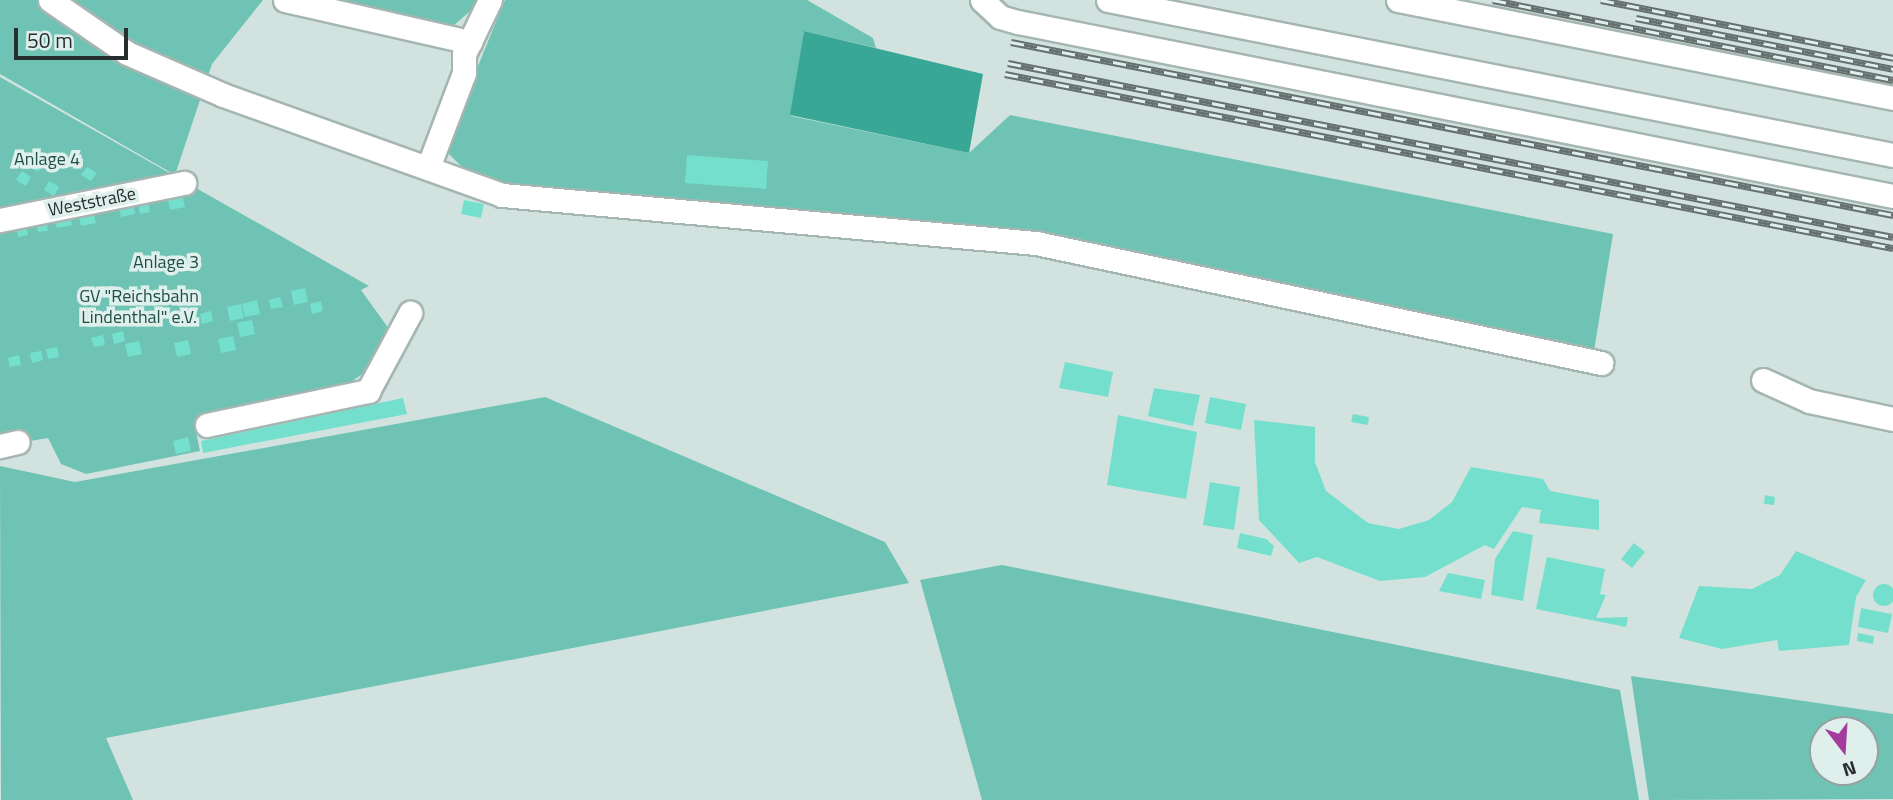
<!DOCTYPE html>
<html>
<head>
<meta charset="utf-8">
<style>
  body { margin:0 }
  #map { position:relative; width:1893px; height:800px; overflow:hidden; background:#d2e3df; font-family:"Titillium Web",sans-serif }
  div>[style] { position:absolute }
  .green>* { inset:0; background:#6fc3b4 }
  .water>* { inset:0; background:#38a796 }
  .building>* { inset:0; background:#75dfcd }
  .round { border-radius:50% }
  .roads { filter:drop-shadow(2px 0 #a5b6b2) drop-shadow(-2px 0 #a5b6b2) drop-shadow(0 2px #a5b6b2) drop-shadow(0 -2px #a5b6b2) }
  .minor>* { height:23px; margin:-11.5px; padding:0 11.5px; transform-origin:11.5px; border-radius:11.5px; background:#fff }
  .rail>* { height:7px; margin-top:-3.5px; transform-origin:0; background:repeating-linear-gradient(90deg,#dff0ec 0 13px,#66706e 0 26px); box-sizing:border-box; border-block:2px solid #66706e }
  span { translate:-50% -50%; white-space:nowrap; text-align:center; line-height:1.15; -webkit-text-stroke:7px #dff0ec; paint-order:stroke }
  .park-label { font-size:18px; color:#1f4e46 }
  .street-label { font-size:18px; color:#282e2d }
  .north { position:absolute; left:1809px; top:716px; width:70px; height:70px; box-sizing:border-box; background:#dff0ec; border:2px solid #96a2a0; border-radius:50%; rotate:163deg; font-size:19px; font-weight:700; line-height:28px; text-align:center; color:#282e2d }
  .north::after { content:''; display:block; margin:auto; width:24px; height:32px; background:#a53b9c; clip-path:polygon(50% 0,100% 100%,50% 72%,0 100%) }
  .scale { position:absolute; left:14px; top:28px; width:114px; height:32px; box-sizing:border-box; border:4px solid #282e2d; border-top:0; padding-left:9px; font-size:21px; line-height:24px; white-space:nowrap; color:#282e2d; -webkit-text-stroke:5px #dff0ec; paint-order:stroke }
</style>
</head>
<body>
<div id="map">
  <div class="green">
    <i style="clip-path:polygon(0 0,263px 0,212px 64px,175px 175px,0 74px)"></i>
    <i style="clip-path:polygon(330px 0,483px 0,453px 26px)"></i>
    <i style="clip-path:polygon(505px 0,807px 0,873px 38px,876px 48px,804px 31px,791px 116px,969px 153px,1010px 115px,1613px 234px,1594px 351px,1177px 268px,476px 181px,444px 149px)"></i>
    <i style="clip-path:polygon(0 77px,369px 286px,361px 290px,389px 329px,374px 366px,345px 386px,194px 421px,200px 451px,86px 474px,61px 464px,48px 438px,0 446px)"></i>
    <i style="clip-path:polygon(545px 397px,885px 542px,909px 583px,106px 738px,133px 800px,1px 800px,0 466px,75px 482px)"></i>
    <i style="clip-path:polygon(1002px 565px,1620px 690px,1639px 800px,982px 800px,920px 580px)"></i>
    <i style="clip-path:polygon(evenodd,1631px 676px,1893px 714px,1893px 799px,1649px 800px,1631px 676px,1823px 730px,1865px 730px,1865px 772px,1823px 772px,1823px 730px)"></i>
  </div>
  <div class="water">
    <i style="clip-path:polygon(804px 31px,983px 74px,969px 153px,790px 115px)"></i>
  </div>
  <div class="building">
    <i style="clip-path:polygon(687px 155px,768px 161px,766px 189px,685px 183px)"></i>
    <i style="clip-path:polygon(33px 157px,43px 163px,38px 172px,28px 166px)"></i>
    <i style="clip-path:polygon(87px 167px,97px 173px,91px 181px,81px 175px)"></i>
    <i style="clip-path:polygon(22px 171px,31px 177px,26px 186px,16px 180px)"></i>
    <i style="clip-path:polygon(49px 181px,59px 187px,54px 196px,44px 190px)"></i>
    <i style="clip-path:polygon(182px 193px,185px 207px,170px 210px,167px 196px)"></i>
    <i style="clip-path:polygon(132px 200px,135px 214px,121px 217px,118px 204px)"></i>
    <i style="clip-path:polygon(148px 200px,150px 212px,140px 214px,138px 202px)"></i>
    <i style="clip-path:polygon(464px 200px,484px 204px,481px 218px,461px 214px)"></i>
    <i style="clip-path:polygon(93px 210px,96px 223px,81px 226px,78px 213px)"></i>
    <i style="clip-path:polygon(69px 212px,72px 225px,57px 228px,54px 215px)"></i>
    <i style="clip-path:polygon(46px 219px,48px 231px,38px 232px,36px 221px)"></i>
    <i style="clip-path:polygon(26px 224px,28px 235px,18px 237px,16px 226px)"></i>
    <i style="clip-path:polygon(305px 288px,308px 302px,294px 305px,291px 291px)"></i>
    <i style="clip-path:polygon(280px 297px,283px 307px,271px 309px,269px 300px)"></i>
    <i style="clip-path:polygon(257px 300px,260px 314px,245px 317px,242px 304px)"></i>
    <i style="clip-path:polygon(321px 301px,323px 311px,312px 314px,310px 304px)"></i>
    <i style="clip-path:polygon(241px 304px,244px 318px,230px 321px,227px 307px)"></i>
    <i style="clip-path:polygon(211px 311px,213px 321px,202px 324px,200px 314px)"></i>
    <i style="clip-path:polygon(197px 314px,199px 324px,188px 327px,186px 317px)"></i>
    <i style="clip-path:polygon(252px 320px,255px 334px,240px 337px,237px 323px)"></i>
    <i style="clip-path:polygon(123px 331px,125px 341px,114px 344px,112px 334px)"></i>
    <i style="clip-path:polygon(103px 335px,105px 345px,94px 347px,91px 338px)"></i>
    <i style="clip-path:polygon(233px 336px,236px 350px,221px 353px,218px 339px)"></i>
    <i style="clip-path:polygon(188px 340px,191px 354px,177px 357px,174px 343px)"></i>
    <i style="clip-path:polygon(139px 341px,142px 354px,128px 357px,125px 344px)"></i>
    <i style="clip-path:polygon(57px 347px,59px 357px,48px 359px,46px 349px)"></i>
    <i style="clip-path:polygon(41px 351px,43px 360px,32px 363px,30px 353px)"></i>
    <i style="clip-path:polygon(19px 355px,21px 365px,10px 367px,8px 358px)"></i>
    <i style="clip-path:polygon(1065px 362px,1113px 372px,1108px 397px,1059px 388px)"></i>
    <i style="clip-path:polygon(1154px 388px,1200px 395px,1193px 426px,1148px 416px)"></i>
    <i style="clip-path:polygon(1210px 397px,1246px 404px,1241px 430px,1205px 423px)"></i>
    <i style="clip-path:polygon(403px 398px,407px 414px,203px 453px,201px 441px)"></i>
    <i style="clip-path:polygon(1353px 414px,1369px 417px,1368px 425px,1351px 422px)"></i>
    <i style="clip-path:polygon(1118px 415px,1197px 432px,1186px 499px,1107px 485px)"></i>
    <i style="clip-path:polygon(1254px 420px,1315px 427px,1315px 462px,1326px 491px,1368px 523px,1399px 529px,1429px 520px,1452px 502px,1471px 467px,1543px 479px,1550px 491px,1599px 500px,1599px 530px,1539px 523px,1541px 510px,1522px 507px,1494px 549px,1485px 545px,1425px 577px,1380px 581px,1317px 557px,1299px 563px,1259px 520px)"></i>
    <i style="clip-path:polygon(188px 437px,191px 451px,176px 454px,173px 441px)"></i>
    <i style="clip-path:polygon(1210px 482px,1240px 487px,1234px 530px,1203px 525px)"></i>
    <i style="clip-path:polygon(1765px 495px,1775px 497px,1774px 505px,1764px 504px)"></i>
    <i style="clip-path:polygon(1513px 531px,1533px 535px,1523px 601px,1491px 595px,1495px 559px)"></i>
    <i style="clip-path:polygon(1240px 533px,1266px 539px,1274px 546px,1271px 556px,1237px 548px)"></i>
    <i style="clip-path:polygon(1634px 543px,1645px 552px,1632px 568px,1621px 559px)"></i>
    <i style="clip-path:polygon(1796px 551px,1866px 580px,1856px 597px,1849px 645px,1779px 651px,1777px 640px,1722px 649px,1679px 638px,1699px 586px,1752px 589px,1780px 575px)"></i>
    <i style="clip-path:polygon(1547px 557px,1605px 569px,1600px 594px,1606px 595px,1596px 618px,1628px 617px,1626px 627px,1536px 609px)"></i>
    <i style="clip-path:polygon(1448px 573px,1485px 580px,1481px 599px,1439px 591px)"></i>
    <i class="round" style="left:1873px;top:584px;width:22px;height:22px"></i>
    <i style="clip-path:polygon(1861px 608px,1892px 614px,1888px 633px,1858px 627px)"></i>
    <i style="clip-path:polygon(1858px 633px,1874px 636px,1873px 644px,1857px 641px)"></i>
  </div>
  <div class="roads">
    <div class="minor">
      <i style="left:50px;top:0;width:93px;rotate:34.5deg"></i>
      <i style="left:127px;top:53px;width:105px;rotate:23.6deg"></i>
      <i style="left:223px;top:95px;width:296px;rotate:19.7deg"></i>
      <i style="left:502px;top:195px;width:536px;rotate:5.14deg"></i>
      <i style="left:1036px;top:243px;width:578px;rotate:11.99deg"></i>
      <i style="left:285px;top:0;width:190px;rotate:12.8deg"></i>
      <i style="left:982px;top:0;width:25px;rotate:43deg"></i>
      <i style="left:1000px;top:17px;width:19px;rotate:16deg"></i>
      <i style="left:1018px;top:22px;width:892px;rotate:11.25deg"></i>
      <i style="left:1108px;top:0;width:800px;rotate:11.17deg"></i>
      <i style="left:1398px;top:0;width:505px;rotate:11.2deg"></i>
      <i style="left:429px;top:165px;width:98px;rotate:-69.2deg"></i>
      <i style="left:464px;top:73px;width:19px;rotate:-90deg"></i>
      <i style="left:464px;top:54px;width:60px;rotate:-64.3deg"></i>
      <i style="left:0;top:220px;width:188px;rotate:-11.4deg"></i>
      <i style="left:1763px;top:380px;width:51px;rotate:24.5deg"></i>
      <i style="left:1809px;top:401px;width:86px;rotate:12.1deg"></i>
      <i style="left:207px;top:425px;width:165px;rotate:-11.9deg"></i>
      <i style="left:368px;top:391px;width:89px;rotate:-61.7deg"></i>
      <i style="left:0;top:446px;width:18px;rotate:-13deg"></i>
    </div>
  </div>
  <div class="rail">
    <i style="left:1493px;top:0;width:408px;rotate:11.3deg"></i>
    <i style="left:1601px;top:0;width:298px;rotate:11.2deg"></i>
    <i style="left:1636px;top:18px;width:262px;rotate:11.2deg"></i>
    <i style="left:1011px;top:42px;width:899px;rotate:11.1deg"></i>
    <i style="left:1008px;top:63px;width:902px;rotate:11.12deg"></i>
    <i style="left:1005px;top:74px;width:905px;rotate:11.09deg"></i>
  </div>
  <div class="park-label">
    <span style="left:47px;top:159px">Anlage 4</span>
    <span style="left:166px;top:262px">Anlage 3</span>
    <span style="left:139px;top:307px">GV "Reichsbahn<br>Lindenthal" e.V.</span>
  </div>
  <div class="street-label">
    <span style="left:92px;top:202px;rotate:-11deg">Weststraße</span>
  </div>
  <div class="north">N</div>
  <div class="scale">50 m</div>
</div>
</body>
</html>
